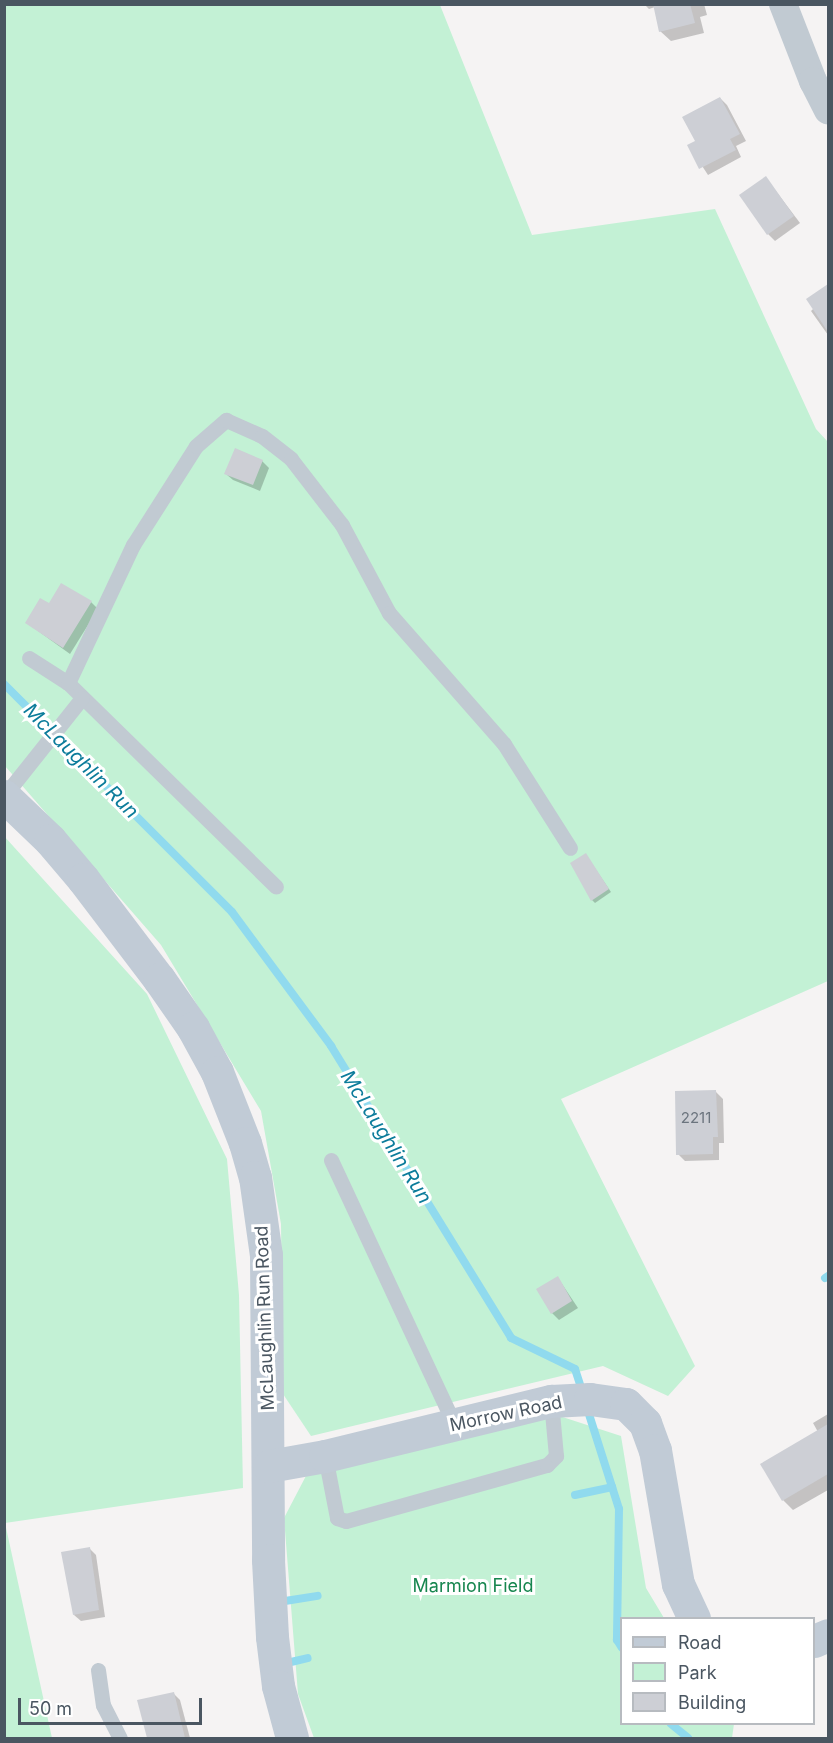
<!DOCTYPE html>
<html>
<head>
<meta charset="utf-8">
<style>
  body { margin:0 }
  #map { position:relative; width:833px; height:1743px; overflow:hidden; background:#f5f3f3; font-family:Inter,sans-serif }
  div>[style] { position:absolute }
  .green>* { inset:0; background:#c3f1d5 }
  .shadow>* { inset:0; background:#0003 }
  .stream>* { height:8px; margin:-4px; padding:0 4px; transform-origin:4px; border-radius:4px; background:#90daee }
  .building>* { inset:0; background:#cdcfd5 }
  .lane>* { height:15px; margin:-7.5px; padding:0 7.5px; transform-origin:7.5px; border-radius:7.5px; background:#c1cad2 }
  .street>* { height:28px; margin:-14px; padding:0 14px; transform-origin:14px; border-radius:14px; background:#c1cad2 }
  .secondary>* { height:33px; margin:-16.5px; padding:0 16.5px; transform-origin:16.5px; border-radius:16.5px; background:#c1cbd6 }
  span { translate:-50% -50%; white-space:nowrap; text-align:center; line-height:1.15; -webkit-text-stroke:6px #fff; paint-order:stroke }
  .number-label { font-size:15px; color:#6b747e }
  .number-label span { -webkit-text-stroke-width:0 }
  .street-label { font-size:18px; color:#4a5661 }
  .park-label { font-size:18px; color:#17864f }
  .water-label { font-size:20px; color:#0c7c9b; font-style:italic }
  .frame { position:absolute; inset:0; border:6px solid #4a5661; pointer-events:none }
  .legend { position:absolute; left:620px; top:1617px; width:195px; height:108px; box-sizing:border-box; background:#fff; border:2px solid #b7bbc0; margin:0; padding:8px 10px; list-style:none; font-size:18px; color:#4a5661 }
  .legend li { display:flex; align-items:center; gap:12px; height:30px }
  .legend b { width:30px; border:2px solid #b7bbc0 }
  .scale { position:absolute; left:18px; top:1698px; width:184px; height:27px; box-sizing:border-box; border:3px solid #4a5661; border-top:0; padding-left:8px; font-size:18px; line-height:21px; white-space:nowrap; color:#4a5661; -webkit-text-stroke:4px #fff; paint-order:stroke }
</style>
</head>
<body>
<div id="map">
  <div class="green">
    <i style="clip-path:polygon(4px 5px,440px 5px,532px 235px,715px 209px,816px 429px,828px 442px,828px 981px,561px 1099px,695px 1366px,668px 1396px,603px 1366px,311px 1436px,283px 1394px,281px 1224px,261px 1111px,161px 945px,5px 766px)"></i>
    <i style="clip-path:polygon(4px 836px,147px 994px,227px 1159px,239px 1295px,243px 1488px,5px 1523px,52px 1738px,5px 1738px)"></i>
    <i style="clip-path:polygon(544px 1411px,621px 1436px,646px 1588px,664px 1618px,622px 1618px,622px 1724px,734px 1724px,732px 1738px,314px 1738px,298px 1694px,284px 1518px,308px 1472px)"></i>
  </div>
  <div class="shadow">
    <i style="clip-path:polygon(644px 4px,704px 4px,707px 15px,700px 17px,704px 33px,671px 41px,660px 31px,655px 7px,649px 9px)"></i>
    <i style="clip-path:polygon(720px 98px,727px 105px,746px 141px,736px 146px,741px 157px,708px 175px,689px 146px,697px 142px)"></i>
    <i style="clip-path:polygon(766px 178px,800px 223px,775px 241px,768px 234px)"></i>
    <i style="clip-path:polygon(828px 286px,828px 335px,811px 311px,814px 308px,808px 300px)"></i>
    <i style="clip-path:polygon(262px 461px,269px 468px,260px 491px,233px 480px,226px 474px)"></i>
    <i style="clip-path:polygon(91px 602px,98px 609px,70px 654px,27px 623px,50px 605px)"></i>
    <i style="clip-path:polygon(586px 855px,611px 892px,595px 903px,592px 900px)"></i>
    <i style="clip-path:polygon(716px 1092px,723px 1099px,724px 1143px,719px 1143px,719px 1160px,685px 1161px,678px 1154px)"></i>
    <i style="clip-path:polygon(558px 1278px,578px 1308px,559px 1320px,552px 1313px)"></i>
    <i style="clip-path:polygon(828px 1414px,828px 1490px,793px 1510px,783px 1500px,818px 1432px,813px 1423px)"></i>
    <i style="clip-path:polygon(89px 1548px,96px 1555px,105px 1617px,81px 1621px,74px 1615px)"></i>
    <i style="clip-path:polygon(173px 1693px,180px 1700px,190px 1738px,149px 1738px,139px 1702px)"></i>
  </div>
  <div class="stream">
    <i style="left:4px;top:684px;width:322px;rotate:45deg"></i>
    <i style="left:232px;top:912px;width:167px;rotate:53.5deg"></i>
    <i style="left:331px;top:1046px;width:343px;rotate:58.3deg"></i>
    <i style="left:511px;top:1338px;width:71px;rotate:25.8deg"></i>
    <i style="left:575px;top:1369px;width:23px;rotate:72deg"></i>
    <i style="left:825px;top:1278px;width:4px;rotate:-34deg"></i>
    <i style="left:587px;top:1408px;width:106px;rotate:72.4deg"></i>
    <i style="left:619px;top:1509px;width:131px;rotate:90.9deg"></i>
    <i style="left:617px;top:1640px;width:9px;rotate:58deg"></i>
    <i style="left:575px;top:1495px;width:38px;rotate:-12deg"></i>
    <i style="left:285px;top:1601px;width:33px;rotate:-9deg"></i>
    <i style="left:291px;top:1662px;width:17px;rotate:-13deg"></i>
    <i style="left:671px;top:1724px;width:22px;rotate:39deg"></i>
  </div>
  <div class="building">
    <i style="clip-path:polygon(653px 4px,690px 4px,695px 23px,659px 32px)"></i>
    <i style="clip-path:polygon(720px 97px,740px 134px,730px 139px,736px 150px,699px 169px,687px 145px,695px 141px,682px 117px)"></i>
    <i style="clip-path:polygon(766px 176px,794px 216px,767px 235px,739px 195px)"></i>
    <i style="clip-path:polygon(828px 284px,828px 332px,806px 299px)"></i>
    <i style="clip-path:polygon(235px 448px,263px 460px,253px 485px,224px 474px)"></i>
    <i style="clip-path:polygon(61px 583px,92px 601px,63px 648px,25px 623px,40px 598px,49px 603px)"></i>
    <i style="clip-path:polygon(586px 853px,609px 889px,591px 901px,570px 863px)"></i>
    <i style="clip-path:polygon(716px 1090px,718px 1137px,713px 1137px,713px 1154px,676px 1155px,675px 1091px)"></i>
    <i style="clip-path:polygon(558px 1276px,572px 1301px,551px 1314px,536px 1289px)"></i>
    <i style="clip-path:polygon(828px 1424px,828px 1474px,782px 1501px,760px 1464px)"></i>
    <i style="clip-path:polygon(90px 1547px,99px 1610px,73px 1615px,61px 1552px)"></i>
    <i style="clip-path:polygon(174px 1692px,185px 1738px,147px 1738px,137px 1700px)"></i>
  </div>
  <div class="lane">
    <i style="left:29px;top:658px;width:46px;rotate:32.7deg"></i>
    <i style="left:68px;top:683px;width:291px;rotate:44.4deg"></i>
    <i style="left:68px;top:683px;width:153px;rotate:-64.8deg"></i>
    <i style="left:133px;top:545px;width:117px;rotate:-57.5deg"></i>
    <i style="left:196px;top:446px;width:40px;rotate:-41deg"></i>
    <i style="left:226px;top:420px;width:39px;rotate:24deg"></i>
    <i style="left:262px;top:436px;width:37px;rotate:38deg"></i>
    <i style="left:291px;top:459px;width:83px;rotate:52.3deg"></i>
    <i style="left:342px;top:525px;width:100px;rotate:61.9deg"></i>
    <i style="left:389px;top:613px;width:174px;rotate:48.7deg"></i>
    <i style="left:504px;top:744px;width:123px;rotate:57.6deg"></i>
    <i style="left:4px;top:796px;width:125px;rotate:-51.5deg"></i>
    <i style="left:331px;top:1160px;width:291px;rotate:65deg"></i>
    <i style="left:325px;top:1456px;width:63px;rotate:79deg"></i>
    <i style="left:337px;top:1518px;width:9px;rotate:18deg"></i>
    <i style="left:346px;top:1521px;width:209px;rotate:-15.6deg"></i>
    <i style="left:547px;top:1465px;width:13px;rotate:-45deg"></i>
    <i style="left:556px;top:1456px;width:55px;rotate:-95.2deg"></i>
    <i style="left:98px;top:1670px;width:35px;rotate:82deg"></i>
    <i style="left:103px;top:1705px;width:37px;rotate:63deg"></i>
  </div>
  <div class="street">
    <i style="left:783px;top:4px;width:83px;rotate:68.7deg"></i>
    <i style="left:813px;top:81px;width:33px;rotate:63deg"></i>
  </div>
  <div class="secondary">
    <i style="left:4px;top:796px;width:64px;rotate:43.7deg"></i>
    <i style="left:50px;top:840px;width:51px;rotate:49.8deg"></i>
    <i style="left:83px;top:879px;width:126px;rotate:52.8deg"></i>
    <i style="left:159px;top:979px;width:60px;rotate:55.2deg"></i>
    <i style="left:193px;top:1028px;width:50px;rotate:61.4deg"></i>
    <i style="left:217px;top:1072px;width:76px;rotate:68.5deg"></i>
    <i style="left:245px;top:1143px;width:35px;rotate:74deg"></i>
    <i style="left:255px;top:1177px;width:79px;rotate:82deg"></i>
    <i style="left:266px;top:1255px;width:305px;rotate:89.6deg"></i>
    <i style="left:268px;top:1560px;width:77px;rotate:87deg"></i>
    <i style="left:272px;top:1637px;width:49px;rotate:83deg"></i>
    <i style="left:278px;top:1686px;width:54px;rotate:74.9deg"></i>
    <i style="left:269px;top:1466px;width:57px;rotate:-10.1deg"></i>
    <i style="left:325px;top:1456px;width:233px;rotate:-13.7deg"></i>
    <i style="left:551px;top:1401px;width:39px;rotate:-3deg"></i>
    <i style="left:590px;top:1399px;width:36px;rotate:8deg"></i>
    <i style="left:626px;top:1404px;width:27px;rotate:45deg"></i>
    <i style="left:645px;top:1423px;width:29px;rotate:70deg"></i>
    <i style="left:655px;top:1450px;width:136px;rotate:80.3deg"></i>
    <i style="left:678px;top:1584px;width:38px;rotate:65deg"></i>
    <i style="left:814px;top:1641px;width:15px;rotate:-23deg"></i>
  </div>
  <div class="number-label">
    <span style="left:696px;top:1118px">2211</span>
  </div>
  <div class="street-label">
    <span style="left:265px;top:1318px;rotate:-92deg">McLaughlin Run Road</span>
    <span style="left:506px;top:1414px;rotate:-12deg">Morrow Road</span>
  </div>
  <div class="park-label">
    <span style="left:473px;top:1586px">Marmion Field</span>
  </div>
  <div class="water-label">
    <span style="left:81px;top:761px;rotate:45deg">McLaughlin Run</span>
    <span style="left:386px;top:1137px;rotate:58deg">McLaughlin Run</span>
  </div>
  <div class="frame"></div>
  <ul class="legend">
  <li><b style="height:8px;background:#c1cbd6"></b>Road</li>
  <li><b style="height:16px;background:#c3f1d5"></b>Park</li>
  <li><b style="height:16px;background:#cdcfd5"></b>Building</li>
  </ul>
  <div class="scale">50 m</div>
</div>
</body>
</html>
